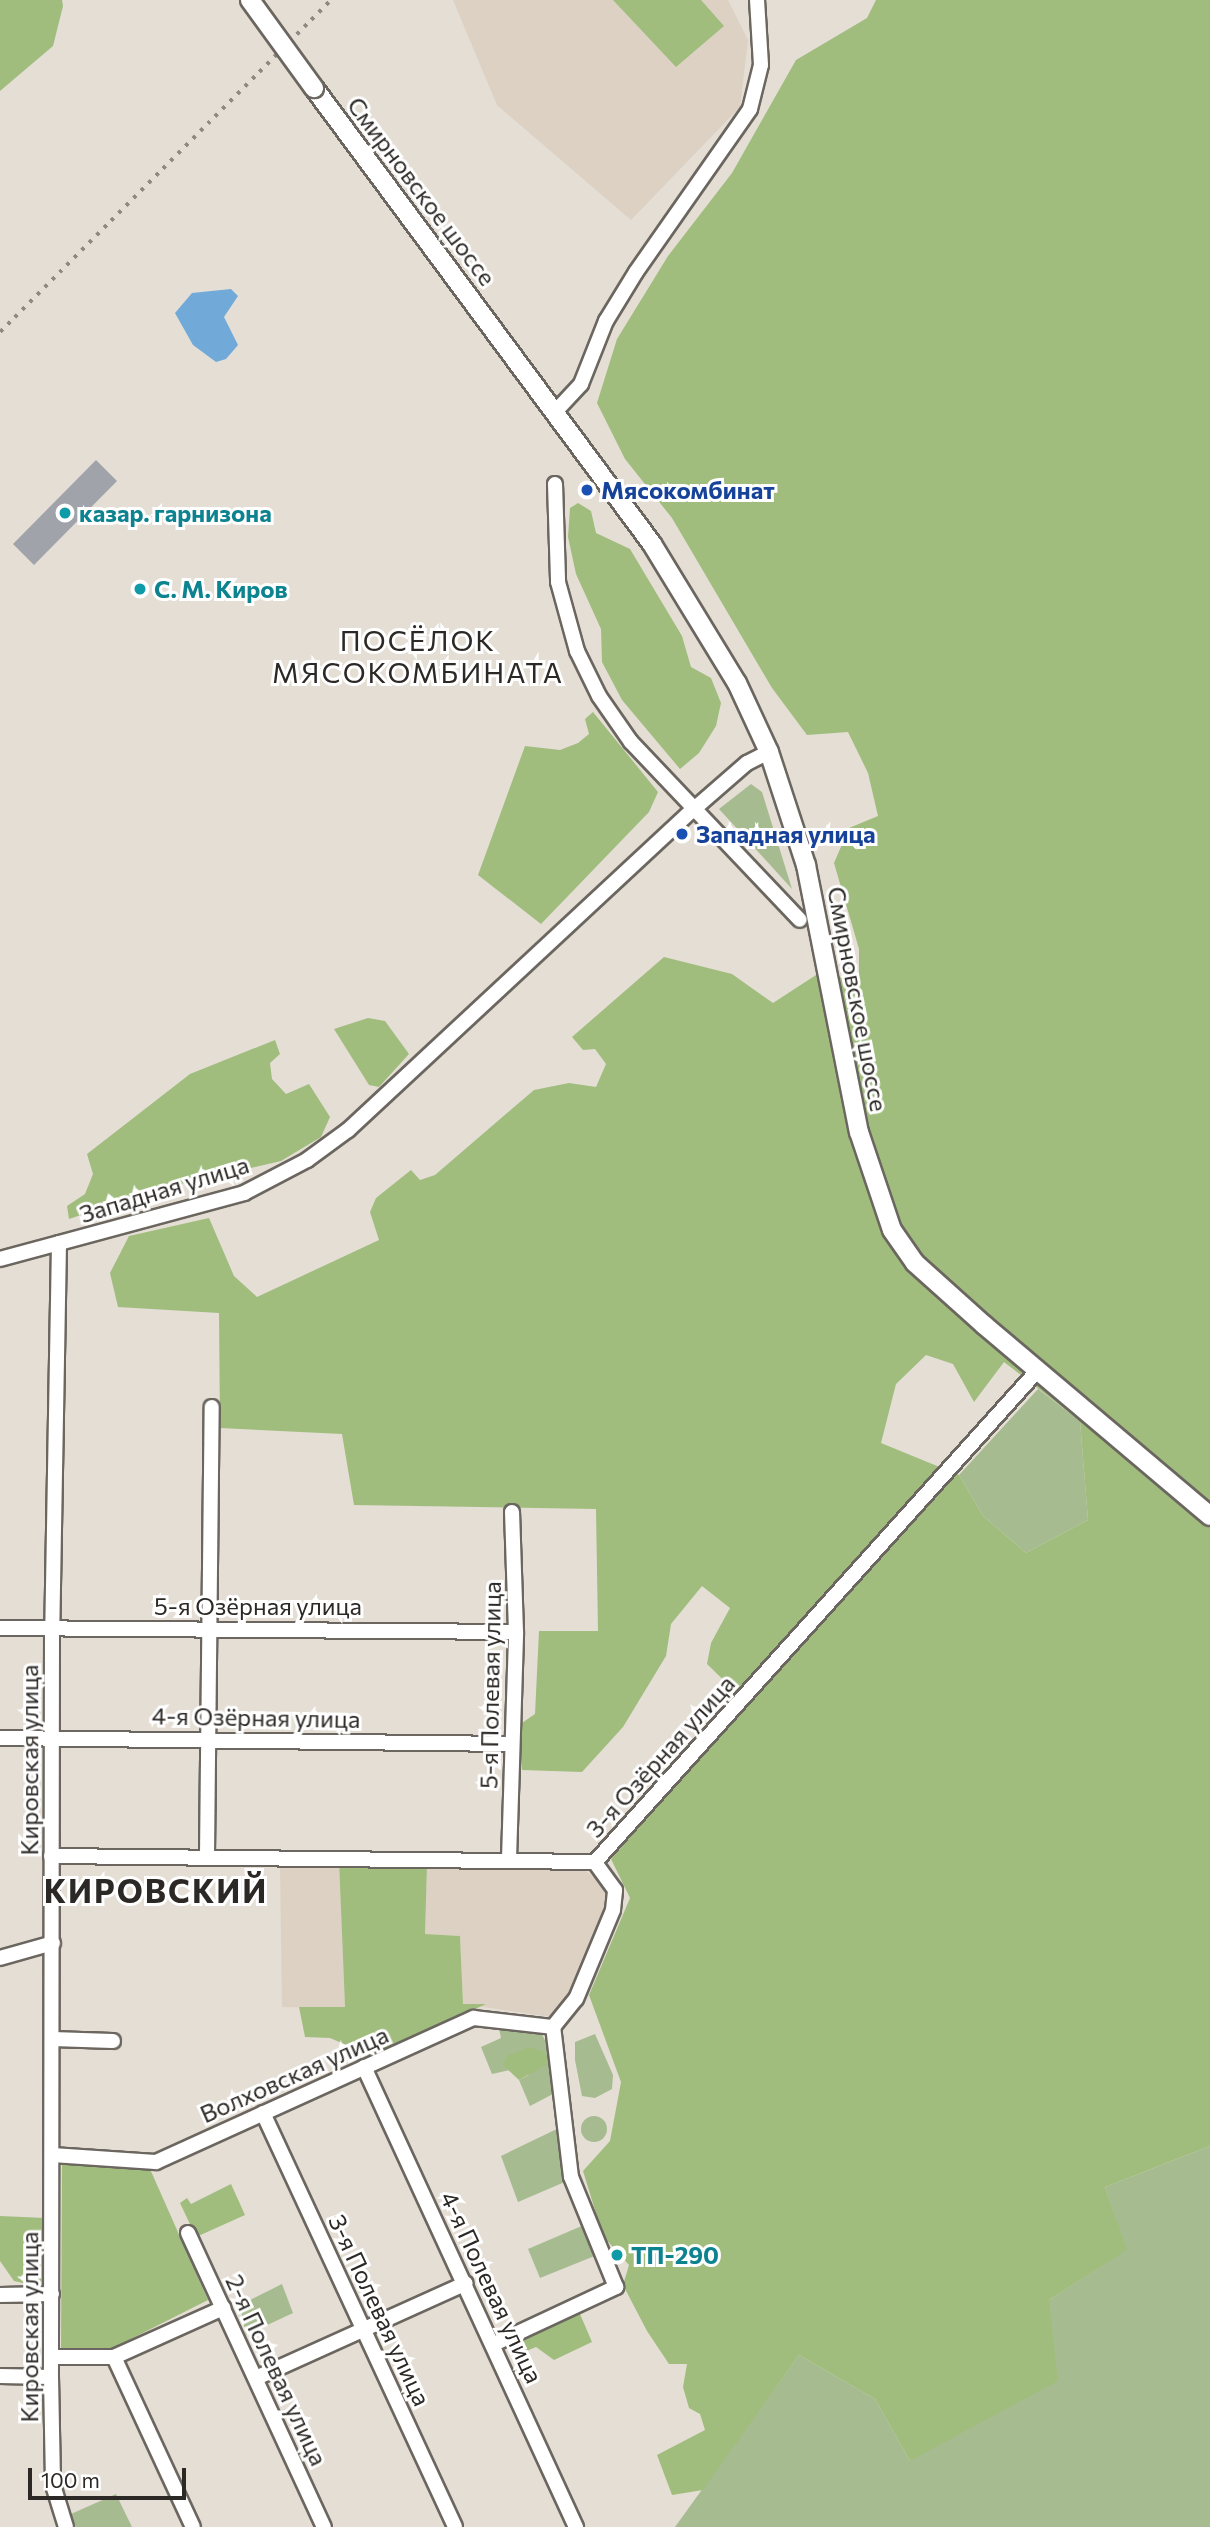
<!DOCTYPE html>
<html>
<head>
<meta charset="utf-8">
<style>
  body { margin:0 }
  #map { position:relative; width:1210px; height:2527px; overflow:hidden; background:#e4ded5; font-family:Commissioner,sans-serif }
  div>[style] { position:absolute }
  .built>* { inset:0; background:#dcd1c3 }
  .green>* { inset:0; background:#a7bb90 }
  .round { border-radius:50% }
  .forest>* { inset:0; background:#a0bd7e }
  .water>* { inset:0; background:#71a9d9 }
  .building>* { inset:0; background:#a1a3ab }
  .roads { filter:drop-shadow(2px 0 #6b665f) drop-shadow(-2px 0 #6b665f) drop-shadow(0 2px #6b665f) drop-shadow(0 -2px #6b665f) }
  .minor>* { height:14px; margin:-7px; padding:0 7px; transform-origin:7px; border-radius:7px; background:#fff }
  .major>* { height:18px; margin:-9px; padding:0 9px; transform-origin:9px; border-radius:9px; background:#fff }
  .rail>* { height:3.5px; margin-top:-1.75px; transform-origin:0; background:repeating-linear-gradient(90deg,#8e8983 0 3.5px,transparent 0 10.5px) }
  .bridges { filter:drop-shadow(2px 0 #6b665f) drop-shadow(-2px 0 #6b665f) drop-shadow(0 2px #6b665f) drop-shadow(0 -2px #6b665f) }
  .major-bridge>* { height:18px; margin:-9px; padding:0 9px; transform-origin:9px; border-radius:9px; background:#fff }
  .dots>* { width:19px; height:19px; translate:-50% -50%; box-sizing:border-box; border:4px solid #fff; border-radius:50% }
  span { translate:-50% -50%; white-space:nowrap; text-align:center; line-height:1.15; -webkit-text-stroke:6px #fff; paint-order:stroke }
  .street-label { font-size:24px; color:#2b2825 }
  .transit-label { font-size:24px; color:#164399; font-weight:700 }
  .left { translate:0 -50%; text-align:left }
  .culture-label { font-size:24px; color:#0d838f; font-weight:700 }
  .quarter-label { font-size:28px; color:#2b2825; letter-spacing:2px }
  .district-label { font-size:32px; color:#2b2825; font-weight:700; letter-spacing:2px }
  .scale { position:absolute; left:28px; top:2468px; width:158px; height:32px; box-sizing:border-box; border:4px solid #2b2825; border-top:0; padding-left:9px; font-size:21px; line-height:24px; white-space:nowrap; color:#2b2825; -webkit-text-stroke:5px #fff; paint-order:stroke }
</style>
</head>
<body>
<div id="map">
  <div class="built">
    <i style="clip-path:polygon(453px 0,728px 0,748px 40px,740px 107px,631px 220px,497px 105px)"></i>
    <i style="clip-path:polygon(339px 1861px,345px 2008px,282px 2007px,280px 1863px)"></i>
    <i style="clip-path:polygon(427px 1866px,584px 1870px,604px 1884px,606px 1908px,570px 1997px,551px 2017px,463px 2004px,460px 1936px,425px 1934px)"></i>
  </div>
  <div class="green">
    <i style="clip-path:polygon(751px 784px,762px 792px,792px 889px,719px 809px)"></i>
    <i style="clip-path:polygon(1038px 1389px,1080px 1421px,1088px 1520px,1026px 1553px,983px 1516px,959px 1475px)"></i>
    <i style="clip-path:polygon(498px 2024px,541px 2032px,550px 2051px,555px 2093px,530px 2106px,519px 2080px,529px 2075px,503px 2065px,510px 2070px,492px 2074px,481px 2047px,501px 2038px)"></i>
    <i style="clip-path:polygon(595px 2034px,613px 2075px,612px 2089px,595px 2098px,582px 2096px,575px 2060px,575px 2042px)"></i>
    <i class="round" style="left:581px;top:2116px;width:26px;height:26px"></i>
    <i style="clip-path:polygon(561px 2127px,567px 2181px,518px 2202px,501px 2156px)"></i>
    <i style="clip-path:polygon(1210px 2146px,1210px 2527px,675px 2527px,799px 2355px,875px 2399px,910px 2461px,1049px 2300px,1126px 2250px,1105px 2187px)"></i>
    <i style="clip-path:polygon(584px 2225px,597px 2255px,540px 2278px,528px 2249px)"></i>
    <i style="clip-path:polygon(282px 2284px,293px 2313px,246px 2335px,240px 2305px)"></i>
    <i style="clip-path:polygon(116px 2494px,132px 2527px,76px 2527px,71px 2514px)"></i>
  </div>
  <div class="forest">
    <i style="clip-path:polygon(0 0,62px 0,63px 6px,53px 46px,0 91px)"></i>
    <i style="clip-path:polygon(613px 0,701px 0,724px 26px,676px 67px)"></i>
    <i style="clip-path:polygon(evenodd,876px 0,1210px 0,1210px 2146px,1105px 2187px,1127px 2250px,1049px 2300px,1058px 2381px,910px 2461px,875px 2399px,799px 2355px,703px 2490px,672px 2495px,657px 2455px,705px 2430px,700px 2414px,689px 2408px,683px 2387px,687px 2364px,669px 2364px,647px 2331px,623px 2285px,629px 2265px,603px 2236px,583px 2171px,610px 2141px,621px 2082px,589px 1995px,630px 1898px,611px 1859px,748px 1704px,707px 1664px,711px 1643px,730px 1608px,702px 1586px,671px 1624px,666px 1656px,623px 1727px,582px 1772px,522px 1770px,516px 1727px,535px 1714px,539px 1631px,598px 1631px,596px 1509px,354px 1505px,342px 1434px,220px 1428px,219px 1313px,118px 1307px,110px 1273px,129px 1236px,209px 1218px,234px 1276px,257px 1297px,379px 1240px,370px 1212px,376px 1198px,411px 1170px,420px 1180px,435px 1175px,534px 1090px,569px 1083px,596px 1087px,606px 1064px,595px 1049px,583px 1050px,572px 1037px,664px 957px,732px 974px,773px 1003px,816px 975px,859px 979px,859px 949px,834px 863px,849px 828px,878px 816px,868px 773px,848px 732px,807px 735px,772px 688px,672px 518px,625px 459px,597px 403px,617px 339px,668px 256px,732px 173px,796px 60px,867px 18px,876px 0,926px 1355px,953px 1364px,974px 1402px,1004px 1362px,1080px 1421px,1088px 1520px,1026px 1553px,983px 1516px,959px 1475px,881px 1443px,896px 1384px,926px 1355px)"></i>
    <i style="clip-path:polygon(578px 503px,591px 511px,596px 533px,630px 549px,682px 636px,691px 667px,711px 678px,721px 703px,716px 726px,699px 753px,680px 769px,622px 700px,602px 662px,601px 629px,576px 574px,568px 537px,570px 508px)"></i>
    <i style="clip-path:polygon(593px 712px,658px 792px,649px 812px,541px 924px,478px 875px,525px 746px,560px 750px,578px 743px,589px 734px,585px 719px)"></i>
    <i style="clip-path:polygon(368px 1018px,385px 1021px,409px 1054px,379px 1087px,369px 1085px,334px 1029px)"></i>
    <i style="clip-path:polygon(275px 1040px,280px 1054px,270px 1063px,272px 1079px,286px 1094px,309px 1084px,330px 1117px,321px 1137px,281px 1161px,151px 1191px,69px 1219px,67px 1206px,85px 1194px,93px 1174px,87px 1154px,190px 1074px)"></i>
    <i style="clip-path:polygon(339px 1861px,427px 1866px,425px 1934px,460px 1936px,463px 2004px,486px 2004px,372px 2056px,330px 2038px,305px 2037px,299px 2007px,345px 2007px)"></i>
    <i style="clip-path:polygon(529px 2047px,544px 2052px,550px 2063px,519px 2080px,503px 2065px,507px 2056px)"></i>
    <i style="clip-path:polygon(62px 2164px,150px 2169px,208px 2300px,111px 2349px,61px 2350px)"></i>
    <i style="clip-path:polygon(231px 2184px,245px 2215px,196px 2237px,180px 2203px,187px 2198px,191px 2204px)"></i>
    <i style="clip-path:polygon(0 2216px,45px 2218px,45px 2288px,14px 2281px,0 2261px)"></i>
    <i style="clip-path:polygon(572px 2314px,580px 2314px,592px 2342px,554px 2360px,536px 2347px,512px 2357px,511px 2342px)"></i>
  </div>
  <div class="water">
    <i style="clip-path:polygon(231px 289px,238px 296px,224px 317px,238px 345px,226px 359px,216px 362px,193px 345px,175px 313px,192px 293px)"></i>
  </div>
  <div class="building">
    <i style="clip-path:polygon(96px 460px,117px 481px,34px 565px,13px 544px)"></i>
  </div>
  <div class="roads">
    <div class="minor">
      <i style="left:555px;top:412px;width:38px;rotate:-47deg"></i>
      <i style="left:581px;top:384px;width:68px;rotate:-68.4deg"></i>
      <i style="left:606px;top:321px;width:57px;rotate:-58.5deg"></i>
      <i style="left:636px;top:272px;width:199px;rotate:-55deg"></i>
      <i style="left:750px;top:109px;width:45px;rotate:-76deg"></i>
      <i style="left:761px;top:65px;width:65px;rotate:-93.5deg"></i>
      <i style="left:555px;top:484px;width:98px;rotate:88.2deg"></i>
      <i style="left:558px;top:582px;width:72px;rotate:74.6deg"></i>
      <i style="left:577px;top:651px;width:50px;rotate:63.9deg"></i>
      <i style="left:599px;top:696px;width:56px;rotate:55.2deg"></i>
      <i style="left:631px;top:742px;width:245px;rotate:46.5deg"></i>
      <i style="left:59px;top:1243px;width:387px;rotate:91deg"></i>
      <i style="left:52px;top:1630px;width:747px;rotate:90.08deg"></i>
      <i style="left:51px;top:2377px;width:108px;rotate:88.9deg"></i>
      <i style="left:53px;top:2485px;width:44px;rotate:72.8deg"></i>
      <i style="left:0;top:1259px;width:253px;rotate:-15.1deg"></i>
      <i style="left:244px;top:1193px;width:71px;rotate:-27.6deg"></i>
      <i style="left:307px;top:1160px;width:51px;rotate:-36.2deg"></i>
      <i style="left:348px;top:1130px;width:472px;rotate:-42.9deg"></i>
      <i style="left:694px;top:809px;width:70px;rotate:-41deg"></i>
      <i style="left:747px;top:763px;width:25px;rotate:-27deg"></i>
      <i style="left:0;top:1628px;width:516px;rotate:0.44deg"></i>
      <i style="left:0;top:1738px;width:512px;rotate:0.67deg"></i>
      <i style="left:207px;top:1854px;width:447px;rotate:-89.4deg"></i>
      <i style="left:51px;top:1856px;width:544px;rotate:0.63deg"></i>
      <i style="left:595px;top:1862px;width:662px;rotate:-48deg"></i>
      <i style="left:509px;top:1859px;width:227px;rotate:-88.2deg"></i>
      <i style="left:516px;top:1632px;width:120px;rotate:-91.9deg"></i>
      <i style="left:0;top:1958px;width:55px;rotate:-15.8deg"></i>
      <i style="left:52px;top:2039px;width:61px;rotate:1.9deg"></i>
      <i style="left:364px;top:2067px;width:507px;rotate:65.26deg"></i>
      <i style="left:263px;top:2113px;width:456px;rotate:65.1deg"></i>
      <i style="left:52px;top:2155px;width:104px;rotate:3.9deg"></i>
      <i style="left:156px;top:2162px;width:349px;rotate:-24.4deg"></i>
      <i style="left:474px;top:2018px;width:80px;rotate:6.5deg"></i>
      <i style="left:188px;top:2233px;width:324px;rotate:65.2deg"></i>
      <i style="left:0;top:2295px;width:52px;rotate:-1.1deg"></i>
      <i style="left:494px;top:2344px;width:135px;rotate:-25deg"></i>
      <i style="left:616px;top:2287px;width:119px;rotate:-112.2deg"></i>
      <i style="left:571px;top:2177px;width:151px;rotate:-96.8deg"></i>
      <i style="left:553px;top:2027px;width:36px;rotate:-51deg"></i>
      <i style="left:576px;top:1999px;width:96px;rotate:-67.4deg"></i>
      <i style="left:613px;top:1910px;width:20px;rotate:-84deg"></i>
      <i style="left:615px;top:1890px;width:34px;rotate:-126deg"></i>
      <i style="left:52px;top:2357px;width:62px"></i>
      <i style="left:114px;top:2357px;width:120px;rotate:-24.2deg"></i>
      <i style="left:114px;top:2357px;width:187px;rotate:65.1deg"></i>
      <i style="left:0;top:2376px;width:51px;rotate:1.1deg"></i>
      <i style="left:256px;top:2378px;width:230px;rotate:-24.3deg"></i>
    </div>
    <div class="major">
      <i style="left:314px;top:88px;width:568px;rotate:53.45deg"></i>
      <i style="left:652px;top:544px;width:163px;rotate:58.6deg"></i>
      <i style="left:737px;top:683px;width:76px;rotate:65.1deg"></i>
      <i style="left:769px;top:752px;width:119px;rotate:71.9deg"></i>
      <i style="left:806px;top:865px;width:272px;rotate:78.8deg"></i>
      <i style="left:859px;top:1132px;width:103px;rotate:71.4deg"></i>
      <i style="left:892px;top:1230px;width:40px;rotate:55.1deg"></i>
      <i style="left:915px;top:1263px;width:93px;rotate:41.9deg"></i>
      <i style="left:984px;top:1325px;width:296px;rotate:40.2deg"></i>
    </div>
  </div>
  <div class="rail">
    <i style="left:0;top:332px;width:469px;rotate:-45.1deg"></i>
  </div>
  <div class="bridges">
    <div class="major-bridge">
      <i style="left:250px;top:0;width:109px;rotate:54deg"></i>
    </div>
  </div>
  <div class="dots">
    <i style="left:587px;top:490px;background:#1a4fb4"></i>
    <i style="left:65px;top:513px;background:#0f9aa8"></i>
    <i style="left:140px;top:589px;background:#0f9aa8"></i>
    <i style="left:682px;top:834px;background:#1a4fb4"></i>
    <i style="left:617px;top:2255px;background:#0f9aa8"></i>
  </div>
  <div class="street-label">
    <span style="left:422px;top:191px;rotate:53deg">Смирновское шоссе</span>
    <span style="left:858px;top:999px;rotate:79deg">Смирновское шоссе</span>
    <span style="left:164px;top:1189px;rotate:-17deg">Западная улица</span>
    <span style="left:258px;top:1606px">5-я Озёрная улица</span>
    <span style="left:490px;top:1685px;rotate:-89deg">5-я Полевая улица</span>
    <span style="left:256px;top:1717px;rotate:1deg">4-я Озёрная улица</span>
    <span style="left:660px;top:1756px;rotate:-48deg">3-я Озёрная улица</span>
    <span style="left:29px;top:1760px;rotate:-90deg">Кировская улица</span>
    <span style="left:294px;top:2074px;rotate:-24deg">Волховская улица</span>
    <span style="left:492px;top:2287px;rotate:65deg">4-я Полевая улица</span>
    <span style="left:380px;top:2310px;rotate:65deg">3-я Полевая улица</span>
    <span style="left:29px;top:2327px;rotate:-90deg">Кировская улица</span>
    <span style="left:277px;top:2370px;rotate:65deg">2-я Полевая улица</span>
  </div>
  <div class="transit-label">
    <span class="left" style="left:601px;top:490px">Мясокомбинат</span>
    <span class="left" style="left:696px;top:834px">Западная улица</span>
  </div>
  <div class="culture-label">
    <span class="left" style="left:79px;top:513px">казар. гарнизона</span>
    <span class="left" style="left:154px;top:589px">С. М. Киров</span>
    <span class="left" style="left:631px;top:2255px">ТП-290</span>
  </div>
  <div class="quarter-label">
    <span style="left:418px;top:656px">ПОСЁЛОК<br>МЯСОКОМБИНАТА</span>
  </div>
  <div class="district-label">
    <span style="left:156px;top:1890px">КИРОВСКИЙ</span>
  </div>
  <div class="scale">100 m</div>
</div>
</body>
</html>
